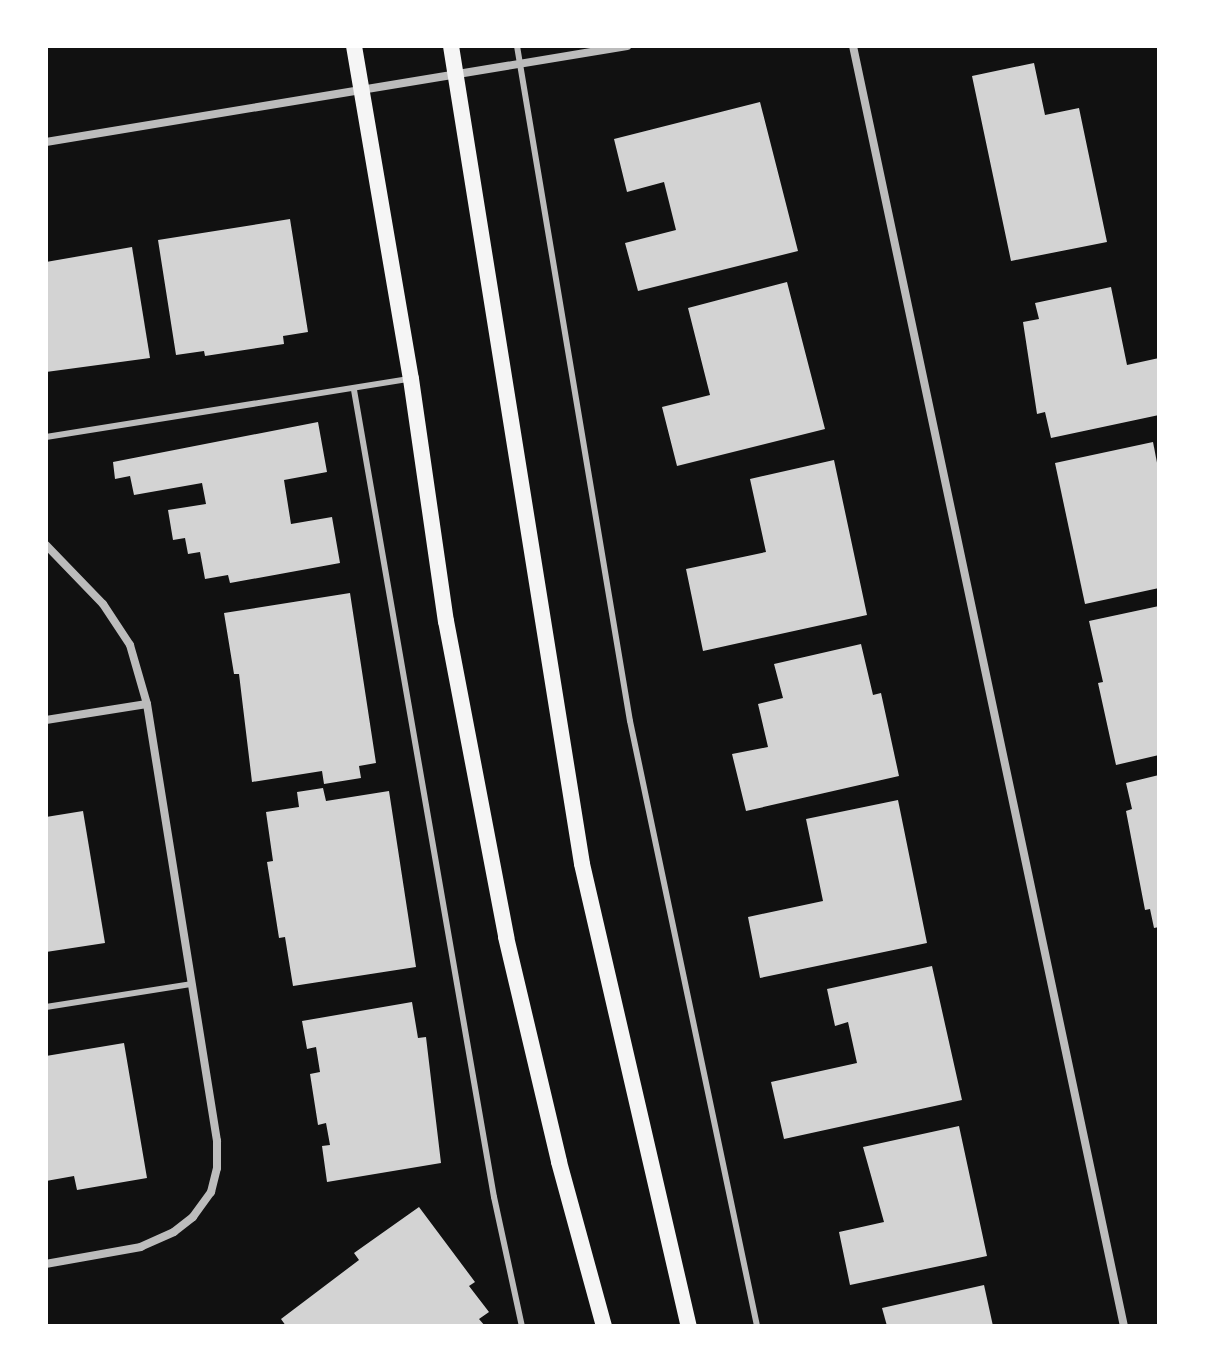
<!DOCTYPE html>
<html>
<head>
<meta charset="utf-8">
<style>
  body { margin:0 }
  #map { position:relative; width:1205px; height:1372px; overflow:hidden; background:#111; font-family:Merriweather,serif }
  div>[style] { position:absolute }
  .building>* { inset:0; background:#d3d3d3 }
  .service>* { height:6px; margin:-3px; padding:0 3px; transform-origin:3px; border-radius:3px; background:#bcbcbc }
  .minor>* { height:8px; margin:-4px; padding:0 4px; transform-origin:4px; border-radius:4px; background:#bcbcbc }
  .secondary>* { height:16px; margin:-8px; padding:0 8px; transform-origin:8px; border-radius:8px; background:#f5f5f5 }
  span { translate:-50% -50%; white-space:nowrap; text-align:center; line-height:1.15; -webkit-text-stroke:6px #fff; paint-order:stroke }
  .frame { position:absolute; inset:0; border:48px solid #fff; pointer-events:none }
</style>
</head>
<body>
<div id="map">
  <div class="building">
    <i style="clip-path:polygon(1034px 63px,1045px 115px,1079px 108px,1107px 242px,1011px 261px,972px 76px)"></i>
    <i style="clip-path:polygon(760px 102px,798px 251px,638px 291px,625px 243px,676px 230px,664px 182px,627px 192px,614px 139px)"></i>
    <i style="clip-path:polygon(290px 219px,308px 332px,283px 336px,284px 344px,205px 356px,204px 351px,176px 355px,158px 240px)"></i>
    <i style="clip-path:polygon(132px 247px,150px 358px,46px 372px,46px 262px)"></i>
    <i style="clip-path:polygon(787px 282px,825px 429px,677px 466px,662px 407px,710px 395px,688px 308px)"></i>
    <i style="clip-path:polygon(1111px 287px,1127px 365px,1159px 358px,1159px 415px,1051px 438px,1045px 412px,1037px 414px,1023px 322px,1039px 319px,1035px 303px)"></i>
    <i style="clip-path:polygon(318px 422px,327px 472px,284px 480px,291px 524px,332px 517px,340px 563px,230px 583px,228px 575px,205px 579px,200px 552px,188px 554px,185px 538px,173px 540px,168px 510px,206px 504px,202px 483px,134px 495px,130px 476px,115px 479px,113px 462px)"></i>
    <i style="clip-path:polygon(1153px 442px,1159px 473px,1159px 588px,1085px 604px,1055px 463px)"></i>
    <i style="clip-path:polygon(834px 460px,867px 615px,703px 651px,686px 569px,766px 552px,750px 479px)"></i>
    <i style="clip-path:polygon(350px 593px,376px 763px,359px 766px,361px 778px,324px 784px,322px 771px,252px 782px,239px 674px,234px 674px,224px 613px)"></i>
    <i style="clip-path:polygon(1159px 606px,1159px 755px,1116px 765px,1098px 683px,1103px 682px,1089px 621px)"></i>
    <i style="clip-path:polygon(861px 644px,873px 695px,881px 693px,899px 776px,746px 811px,732px 754px,768px 747px,758px 704px,783px 698px,774px 664px)"></i>
    <i style="clip-path:polygon(1159px 775px,1159px 927px,1154px 928px,1150px 909px,1145px 910px,1126px 811px,1132px 809px,1126px 783px)"></i>
    <i style="clip-path:polygon(323px 788px,326px 801px,389px 791px,416px 967px,293px 986px,285px 937px,279px 938px,267px 862px,273px 861px,266px 812px,299px 807px,297px 792px)"></i>
    <i style="clip-path:polygon(898px 800px,927px 943px,760px 978px,748px 917px,823px 901px,806px 819px)"></i>
    <i style="clip-path:polygon(83px 811px,105px 943px,46px 952px,46px 817px)"></i>
    <i style="clip-path:polygon(932px 966px,962px 1100px,784px 1139px,771px 1082px,857px 1063px,848px 1022px,835px 1026px,827px 989px)"></i>
    <i style="clip-path:polygon(412px 1002px,418px 1038px,426px 1037px,441px 1163px,327px 1182px,322px 1146px,330px 1145px,326px 1123px,318px 1125px,310px 1074px,320px 1072px,316px 1047px,307px 1049px,302px 1021px)"></i>
    <i style="clip-path:polygon(124px 1043px,147px 1178px,77px 1190px,74px 1176px,46px 1181px,46px 1056px)"></i>
    <i style="clip-path:polygon(959px 1126px,987px 1256px,850px 1285px,839px 1232px,884px 1222px,863px 1147px)"></i>
    <i style="clip-path:polygon(419px 1207px,475px 1282px,469px 1286px,489px 1312px,479px 1319px,485px 1326px,286px 1326px,281px 1319px,359px 1260px,354px 1253px)"></i>
    <i style="clip-path:polygon(984px 1285px,993px 1326px,887px 1326px,882px 1308px)"></i>
  </div>
  <div class="service">
    <i style="left:517px;top:46px;width:684px;rotate:80.5deg"></i>
    <i style="left:630px;top:721px;width:618px;rotate:78.14deg"></i>
    <i style="left:354px;top:390px;width:819px;rotate:80.16deg"></i>
    <i style="left:494px;top:1197px;width:132px;rotate:77.8deg"></i>
    <i style="left:46px;top:437px;width:366px;rotate:-9.1deg"></i>
    <i style="left:46px;top:1007px;width:148px;rotate:-9deg"></i>
  </div>
  <div class="minor">
    <i style="left:853px;top:46px;width:1308px;rotate:78.05deg"></i>
    <i style="left:46px;top:142px;width:589px;rotate:-9.38deg"></i>
    <i style="left:46px;top:545px;width:82px;rotate:46deg"></i>
    <i style="left:103px;top:604px;width:49px;rotate:56.6deg"></i>
    <i style="left:130px;top:645px;width:61px;rotate:73.9deg"></i>
    <i style="left:147px;top:704px;width:443px;rotate:80.9deg"></i>
    <i style="left:217px;top:1141px;width:27px;rotate:90deg"></i>
    <i style="left:217px;top:1168px;width:25px;rotate:104deg"></i>
    <i style="left:211px;top:1192px;width:31px;rotate:126deg"></i>
    <i style="left:193px;top:1217px;width:24px;rotate:142deg"></i>
    <i style="left:174px;top:1232px;width:36px;rotate:156deg"></i>
    <i style="left:141px;top:1247px;width:97px;rotate:169.9deg"></i>
    <i style="left:46px;top:720px;width:102px;rotate:-9deg"></i>
  </div>
  <div class="secondary">
    <i style="left:354px;top:46px;width:338px;rotate:80.3deg"></i>
    <i style="left:411px;top:379px;width:245px;rotate:81.8deg"></i>
    <i style="left:446px;top:621px;width:322px;rotate:79.2deg"></i>
    <i style="left:506px;top:937px;width:231px;rotate:76.7deg"></i>
    <i style="left:559px;top:1162px;width:170px;rotate:74.7deg"></i>
    <i style="left:451px;top:46px;width:828px;rotate:80.9deg"></i>
    <i style="left:582px;top:864px;width:474px;rotate:77deg"></i>
  </div>
  <div class="frame"></div>
</div>
</body>
</html>
